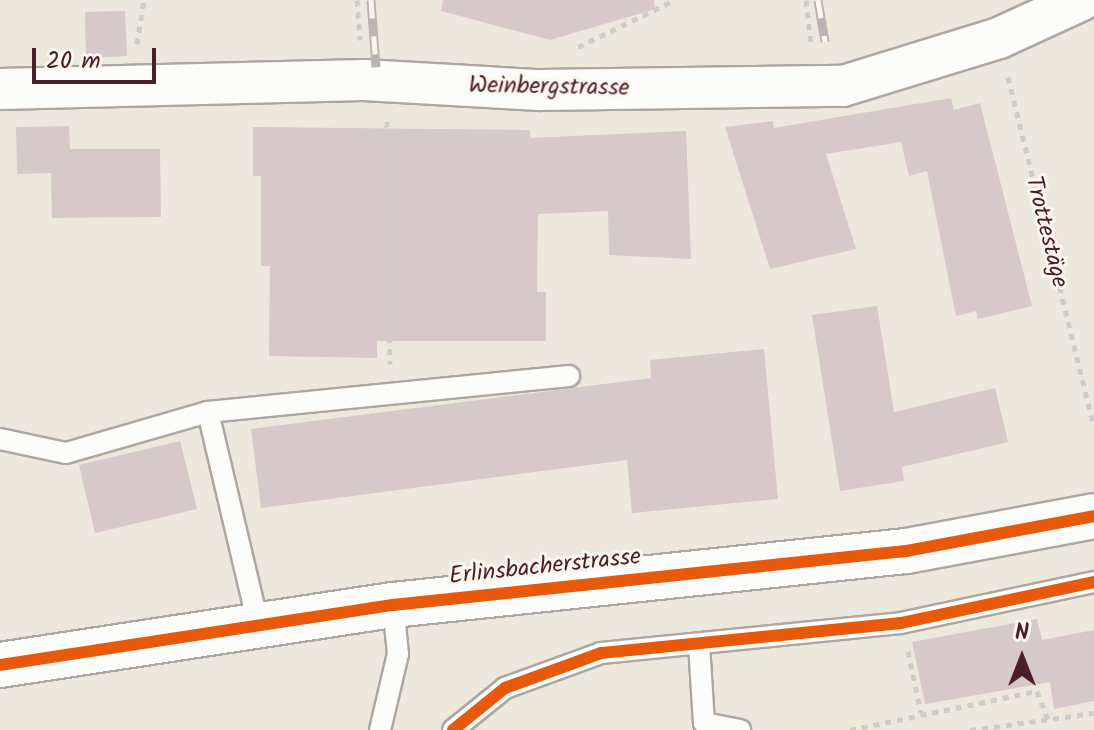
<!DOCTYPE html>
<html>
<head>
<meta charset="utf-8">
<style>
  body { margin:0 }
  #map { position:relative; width:1094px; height:730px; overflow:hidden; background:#ece8db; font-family:Kalam,sans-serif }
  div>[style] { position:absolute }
  .building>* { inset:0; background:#d7c8ca }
  .path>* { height:5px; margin-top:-2.5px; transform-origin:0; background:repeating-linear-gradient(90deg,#cfcbc9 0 6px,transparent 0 12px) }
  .roads { filter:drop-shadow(2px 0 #aea6a0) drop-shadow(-2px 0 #aea6a0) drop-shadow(0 2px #aea6a0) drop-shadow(0 -2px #aea6a0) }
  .service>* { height:20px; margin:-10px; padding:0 10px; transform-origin:10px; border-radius:10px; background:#fcfcfa }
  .minor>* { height:40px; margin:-20px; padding:0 20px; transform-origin:20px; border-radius:20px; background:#fcfcfa }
  .secondary>* { height:44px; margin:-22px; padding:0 22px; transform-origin:22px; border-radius:22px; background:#fcfcfa }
  .rail>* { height:9px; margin-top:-4.5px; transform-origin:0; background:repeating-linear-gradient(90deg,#fbf7ec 0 18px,#bab4b4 0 36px); box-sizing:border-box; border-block:2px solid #bab4b4 }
  .cycleway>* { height:12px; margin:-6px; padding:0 6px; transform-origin:6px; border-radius:6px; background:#e8590c }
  span { translate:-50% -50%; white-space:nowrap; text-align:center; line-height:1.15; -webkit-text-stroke:6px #fbf7ec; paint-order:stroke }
  .street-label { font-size:24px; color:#4a1f2b }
  .north { position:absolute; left:982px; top:618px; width:80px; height:80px; -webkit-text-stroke:6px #fbf7ec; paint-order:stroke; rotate:0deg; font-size:22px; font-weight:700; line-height:32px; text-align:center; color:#4a1f2b }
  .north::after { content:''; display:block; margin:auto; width:28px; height:36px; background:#4a1f2b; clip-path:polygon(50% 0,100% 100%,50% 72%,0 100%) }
  .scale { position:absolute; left:32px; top:48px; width:124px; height:36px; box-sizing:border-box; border:4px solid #4a1f2b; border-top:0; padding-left:10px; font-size:24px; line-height:28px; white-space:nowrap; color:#4a1f2b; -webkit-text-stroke:6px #fbf7ec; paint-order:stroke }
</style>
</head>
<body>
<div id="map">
  <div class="building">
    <i style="clip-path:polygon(443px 0,654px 0,655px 9px,550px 40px,441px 11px)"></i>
    <i style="clip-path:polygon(125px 11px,127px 56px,86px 58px,85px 12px)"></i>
    <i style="clip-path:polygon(951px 98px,954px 110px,980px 103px,1032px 306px,978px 319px,976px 311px,956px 316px,927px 171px,909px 176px,901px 142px,826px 154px,856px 249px,770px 269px,725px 127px,773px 121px,774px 128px)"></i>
    <i style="clip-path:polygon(69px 126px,70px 149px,160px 149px,161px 217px,52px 218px,51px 173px,17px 174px,16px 127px)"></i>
    <i style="clip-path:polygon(253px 127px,530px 130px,530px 138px,686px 131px,691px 259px,609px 255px,608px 211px,538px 214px,537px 292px,546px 292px,546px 341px,377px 341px,377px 358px,269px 356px,270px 266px,261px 266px,261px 176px,253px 176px)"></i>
    <i style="clip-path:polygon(877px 306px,894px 412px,995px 388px,1008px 442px,902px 467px,904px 481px,840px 491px,812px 315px)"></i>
    <i style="clip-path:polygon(764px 349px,778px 499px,632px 513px,627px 460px,261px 508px,251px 429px,651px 378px,650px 360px)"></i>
    <i style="clip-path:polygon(180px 441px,197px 509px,95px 533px,79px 465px)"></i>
    <i style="clip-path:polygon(1037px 619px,1042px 640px,1094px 630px,1094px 701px,1054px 709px,1050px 682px,925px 704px,912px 642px)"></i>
  </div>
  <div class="path">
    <i style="left:357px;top:0;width:40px;rotate:85.7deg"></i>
    <i style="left:806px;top:0;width:45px;rotate:83.7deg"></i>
    <i style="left:137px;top:44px;width:45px;rotate:-81deg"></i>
    <i style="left:578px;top:47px;width:108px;rotate:-25.9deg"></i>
    <i style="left:1008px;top:77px;width:359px;rotate:76.2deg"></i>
    <i style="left:387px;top:121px;width:243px;rotate:89.3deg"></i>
    <i style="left:908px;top:651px;width:63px;rotate:78.2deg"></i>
    <i style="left:850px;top:730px;width:191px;rotate:-11.8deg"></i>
    <i style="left:1037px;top:691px;width:34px;rotate:69deg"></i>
    <i style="left:970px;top:730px;width:125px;rotate:-7.8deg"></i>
  </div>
  <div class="roads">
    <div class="service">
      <i style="left:208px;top:412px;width:218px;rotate:76.7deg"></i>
      <i style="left:0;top:439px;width:67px;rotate:12deg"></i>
      <i style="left:66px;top:453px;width:148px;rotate:-16.1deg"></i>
      <i style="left:208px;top:412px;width:363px;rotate:-5.7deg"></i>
      <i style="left:699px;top:644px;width:79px;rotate:86.4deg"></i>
      <i style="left:704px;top:723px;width:37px;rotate:11deg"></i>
      <i style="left:380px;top:730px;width:78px;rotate:-76.7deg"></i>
      <i style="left:398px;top:654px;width:49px;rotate:-95.8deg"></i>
      <i style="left:453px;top:730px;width:67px;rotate:-38.9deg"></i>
      <i style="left:505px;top:688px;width:102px;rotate:-20deg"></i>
      <i style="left:601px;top:653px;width:301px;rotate:-5.7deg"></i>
      <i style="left:901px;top:623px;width:197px;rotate:-12deg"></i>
    </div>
    <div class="minor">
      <i style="left:0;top:89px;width:364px;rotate:-1.4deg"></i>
      <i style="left:364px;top:80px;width:176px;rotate:3.3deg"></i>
      <i style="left:540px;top:90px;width:303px;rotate:-0.8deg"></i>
      <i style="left:843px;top:86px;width:163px;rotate:-17.1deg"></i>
      <i style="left:999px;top:38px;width:91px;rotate:-24.6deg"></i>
    </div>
    <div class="secondary">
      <i style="left:0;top:665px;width:398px;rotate:-8.7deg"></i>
      <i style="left:393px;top:605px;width:516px;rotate:-6.01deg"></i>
      <i style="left:906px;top:551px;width:191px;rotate:-10.5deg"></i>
    </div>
  </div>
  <div class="rail">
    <i style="left:371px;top:0;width:67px;rotate:85.7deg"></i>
    <i style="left:818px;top:0;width:42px;rotate:80.3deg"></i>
  </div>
  <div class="cycleway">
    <i style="left:0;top:665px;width:398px;rotate:-8.7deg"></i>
    <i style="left:393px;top:605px;width:516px;rotate:-6.01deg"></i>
    <i style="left:906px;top:551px;width:191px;rotate:-10.5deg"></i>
    <i style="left:453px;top:730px;width:67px;rotate:-38.9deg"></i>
    <i style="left:505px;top:688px;width:102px;rotate:-20deg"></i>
    <i style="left:601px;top:653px;width:301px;rotate:-5.7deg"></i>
    <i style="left:901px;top:623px;width:197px;rotate:-12deg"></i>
  </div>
  <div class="street-label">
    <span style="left:549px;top:87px;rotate:1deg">Weinbergstrasse</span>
    <span style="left:1046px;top:232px;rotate:76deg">Trottestäge</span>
    <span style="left:545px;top:567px;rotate:-6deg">Erlinsbacherstrasse</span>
  </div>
  <div class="north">N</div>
  <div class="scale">20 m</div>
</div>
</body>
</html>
